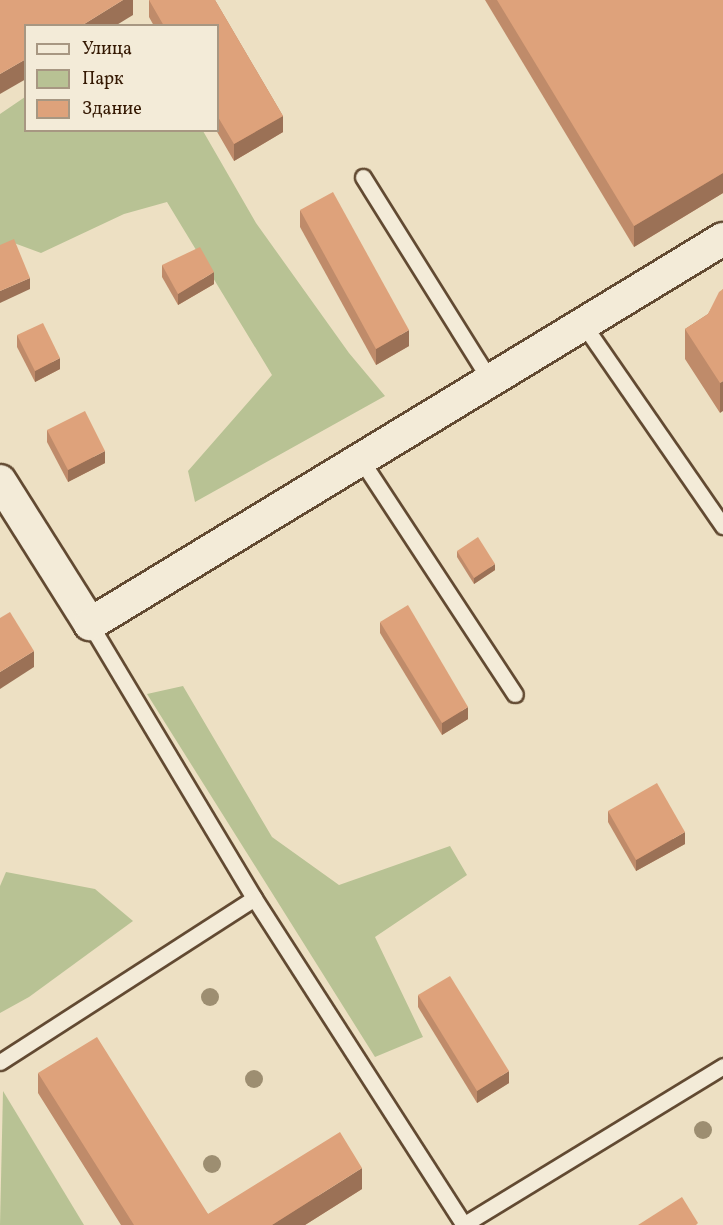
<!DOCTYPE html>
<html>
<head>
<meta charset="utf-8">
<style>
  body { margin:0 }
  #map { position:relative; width:723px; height:1225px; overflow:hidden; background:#ede0c3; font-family:Vollkorn,serif }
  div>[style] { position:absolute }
  .green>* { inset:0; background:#b8c294 }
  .roads { filter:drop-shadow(2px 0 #624a32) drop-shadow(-2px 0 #624a32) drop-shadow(0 2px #624a32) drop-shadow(0 -2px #624a32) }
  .service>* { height:15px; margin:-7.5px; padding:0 7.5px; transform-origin:7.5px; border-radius:7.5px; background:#f3ebd8 }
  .minor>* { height:32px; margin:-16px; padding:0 16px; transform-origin:16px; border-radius:16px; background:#f3ebd8 }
  .trees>* { width:18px; height:18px; margin:-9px; border-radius:50%; background:#9d8e71 }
  .wall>* { inset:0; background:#bf8b6a }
  .shaded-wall>* { inset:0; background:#9b7156 }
  .building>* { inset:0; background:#dea27b }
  span { translate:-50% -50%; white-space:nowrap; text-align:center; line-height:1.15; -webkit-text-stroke:5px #f3ebd8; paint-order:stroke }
  .legend { position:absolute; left:24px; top:24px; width:195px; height:108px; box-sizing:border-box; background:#f3ebd8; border:2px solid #a79782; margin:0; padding:8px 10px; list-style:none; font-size:18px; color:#341802 }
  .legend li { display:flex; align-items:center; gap:12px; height:30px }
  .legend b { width:30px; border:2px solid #a79782 }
</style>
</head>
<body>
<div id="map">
  <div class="green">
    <i style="clip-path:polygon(25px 97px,26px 130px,203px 131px,256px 223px,349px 353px,385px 396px,195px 502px,188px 471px,272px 375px,167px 202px,124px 214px,41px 253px,14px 243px,0 246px,0 114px)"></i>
    <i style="clip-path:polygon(183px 686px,272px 837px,339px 885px,450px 846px,467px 875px,375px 937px,423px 1037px,375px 1057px,147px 694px)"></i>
    <i style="clip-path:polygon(6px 872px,95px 889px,133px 921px,29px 997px,0 1013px,0 886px)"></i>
    <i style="clip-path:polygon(3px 1091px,84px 1225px,0 1225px)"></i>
  </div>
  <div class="roads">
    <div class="service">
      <i style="left:363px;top:177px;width:239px;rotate:58deg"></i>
      <i style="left:583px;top:324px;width:246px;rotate:55.3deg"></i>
      <i style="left:361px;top:460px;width:280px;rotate:56.7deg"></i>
      <i style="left:90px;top:624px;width:319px;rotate:59.1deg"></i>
      <i style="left:254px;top:898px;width:389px;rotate:57.3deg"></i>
      <i style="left:0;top:1062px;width:302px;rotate:-32.8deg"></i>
      <i style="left:463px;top:1225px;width:305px;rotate:-31.4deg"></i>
    </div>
    <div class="minor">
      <i style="left:0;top:481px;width:169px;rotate:57.8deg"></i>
      <i style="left:90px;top:624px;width:741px;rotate:-31.31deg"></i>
    </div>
  </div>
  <div class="trees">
    <i style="left:210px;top:997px"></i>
    <i style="left:254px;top:1079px"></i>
    <i style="left:703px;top:1130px"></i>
    <i style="left:212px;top:1164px"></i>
  </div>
  <div class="wall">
    <i style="clip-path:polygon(149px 0,215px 0,283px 116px,283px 132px,234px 161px,216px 130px,218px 130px,218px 26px,154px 26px,149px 17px)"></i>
    <i style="clip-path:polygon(485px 0,723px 0,723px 193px,634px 247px)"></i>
    <i style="clip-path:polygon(300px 210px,409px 346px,376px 365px,300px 227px)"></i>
    <i style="clip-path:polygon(162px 265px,214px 284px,178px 305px,162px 277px)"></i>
    <i style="clip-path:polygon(723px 289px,720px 413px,685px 359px,685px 329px,708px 314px)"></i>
    <i style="clip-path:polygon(17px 335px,60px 369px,35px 382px,17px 347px)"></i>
    <i style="clip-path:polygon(47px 430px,105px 463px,68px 482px,47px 442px)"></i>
    <i style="clip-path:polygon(457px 551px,495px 570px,474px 584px,457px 557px)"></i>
    <i style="clip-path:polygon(380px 622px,468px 719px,442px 735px,380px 633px)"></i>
    <i style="clip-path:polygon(608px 811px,685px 844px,636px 871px,608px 822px)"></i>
    <i style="clip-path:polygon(418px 995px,509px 1083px,477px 1103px,418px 1007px)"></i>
    <i style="clip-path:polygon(38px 1073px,208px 1214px,362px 1189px,305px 1225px,121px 1225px,38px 1093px)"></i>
  </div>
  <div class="shaded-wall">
    <i style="clip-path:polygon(123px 0,133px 0,133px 15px,115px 26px,81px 26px)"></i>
    <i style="clip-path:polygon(26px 59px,26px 79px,0 94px,0 74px)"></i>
    <i style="clip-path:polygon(283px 116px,283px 132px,234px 161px,234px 144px)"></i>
    <i style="clip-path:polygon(723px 173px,723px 193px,634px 247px,634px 226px)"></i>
    <i style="clip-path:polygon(214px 272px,214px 284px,178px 305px,178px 294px)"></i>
    <i style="clip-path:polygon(30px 278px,30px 289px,0 303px,0 291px)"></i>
    <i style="clip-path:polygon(409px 330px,409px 346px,376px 365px,376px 349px)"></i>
    <i style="clip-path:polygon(60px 358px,60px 369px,35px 382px,35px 371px)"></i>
    <i style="clip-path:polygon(723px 381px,723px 411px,720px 413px,720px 383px)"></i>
    <i style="clip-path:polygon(105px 451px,105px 463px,68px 482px,68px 470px)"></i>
    <i style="clip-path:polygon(495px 564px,495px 570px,474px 584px,474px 578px)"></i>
    <i style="clip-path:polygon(34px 651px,34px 667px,0 689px,0 672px)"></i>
    <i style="clip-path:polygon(468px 707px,468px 719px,442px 735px,442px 723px)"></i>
    <i style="clip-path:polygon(685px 832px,685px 844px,636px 871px,636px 860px)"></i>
    <i style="clip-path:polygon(509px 1071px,509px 1083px,477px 1103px,477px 1091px)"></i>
    <i style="clip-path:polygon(362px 1168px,362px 1189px,305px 1225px,272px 1225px)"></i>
  </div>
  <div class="building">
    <i style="clip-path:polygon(0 0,123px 0,81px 26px,26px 26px,26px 59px,0 74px)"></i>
    <i style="clip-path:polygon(149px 0,215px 0,283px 116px,234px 144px,218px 117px,218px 26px,164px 26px)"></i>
    <i style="clip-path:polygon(497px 0,723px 0,723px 173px,634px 226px)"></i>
    <i style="clip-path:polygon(333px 192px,409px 330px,376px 349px,300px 210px)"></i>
    <i style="clip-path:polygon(14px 239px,30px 278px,0 291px,0 245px)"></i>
    <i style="clip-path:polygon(200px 247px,214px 272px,178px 294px,162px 265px)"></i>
    <i style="clip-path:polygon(723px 289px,723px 381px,720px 383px,685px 329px,708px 314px,719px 292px)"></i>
    <i style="clip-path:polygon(43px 323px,60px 358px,35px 371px,17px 335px)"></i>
    <i style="clip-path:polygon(85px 411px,105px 451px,68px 470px,47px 430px)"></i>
    <i style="clip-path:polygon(478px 537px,495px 564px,474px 578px,457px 551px)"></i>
    <i style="clip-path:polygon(408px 605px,468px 707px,442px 723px,380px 622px)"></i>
    <i style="clip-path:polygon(10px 612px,34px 651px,0 672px,0 618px)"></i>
    <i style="clip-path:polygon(657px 783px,685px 832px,636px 860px,608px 811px)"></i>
    <i style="clip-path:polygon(450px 976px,509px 1071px,477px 1091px,418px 995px)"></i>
    <i style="clip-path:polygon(97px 1037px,208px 1214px,340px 1132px,362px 1168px,272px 1225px,134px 1225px,38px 1073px)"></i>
    <i style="clip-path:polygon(682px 1197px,698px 1223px,696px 1225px,638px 1225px)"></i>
  </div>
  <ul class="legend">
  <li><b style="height:8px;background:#f3ebd8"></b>Улица</li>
  <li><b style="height:16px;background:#b8c294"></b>Парк</li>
  <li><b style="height:16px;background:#dea27b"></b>Здание</li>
  </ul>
</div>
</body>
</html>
